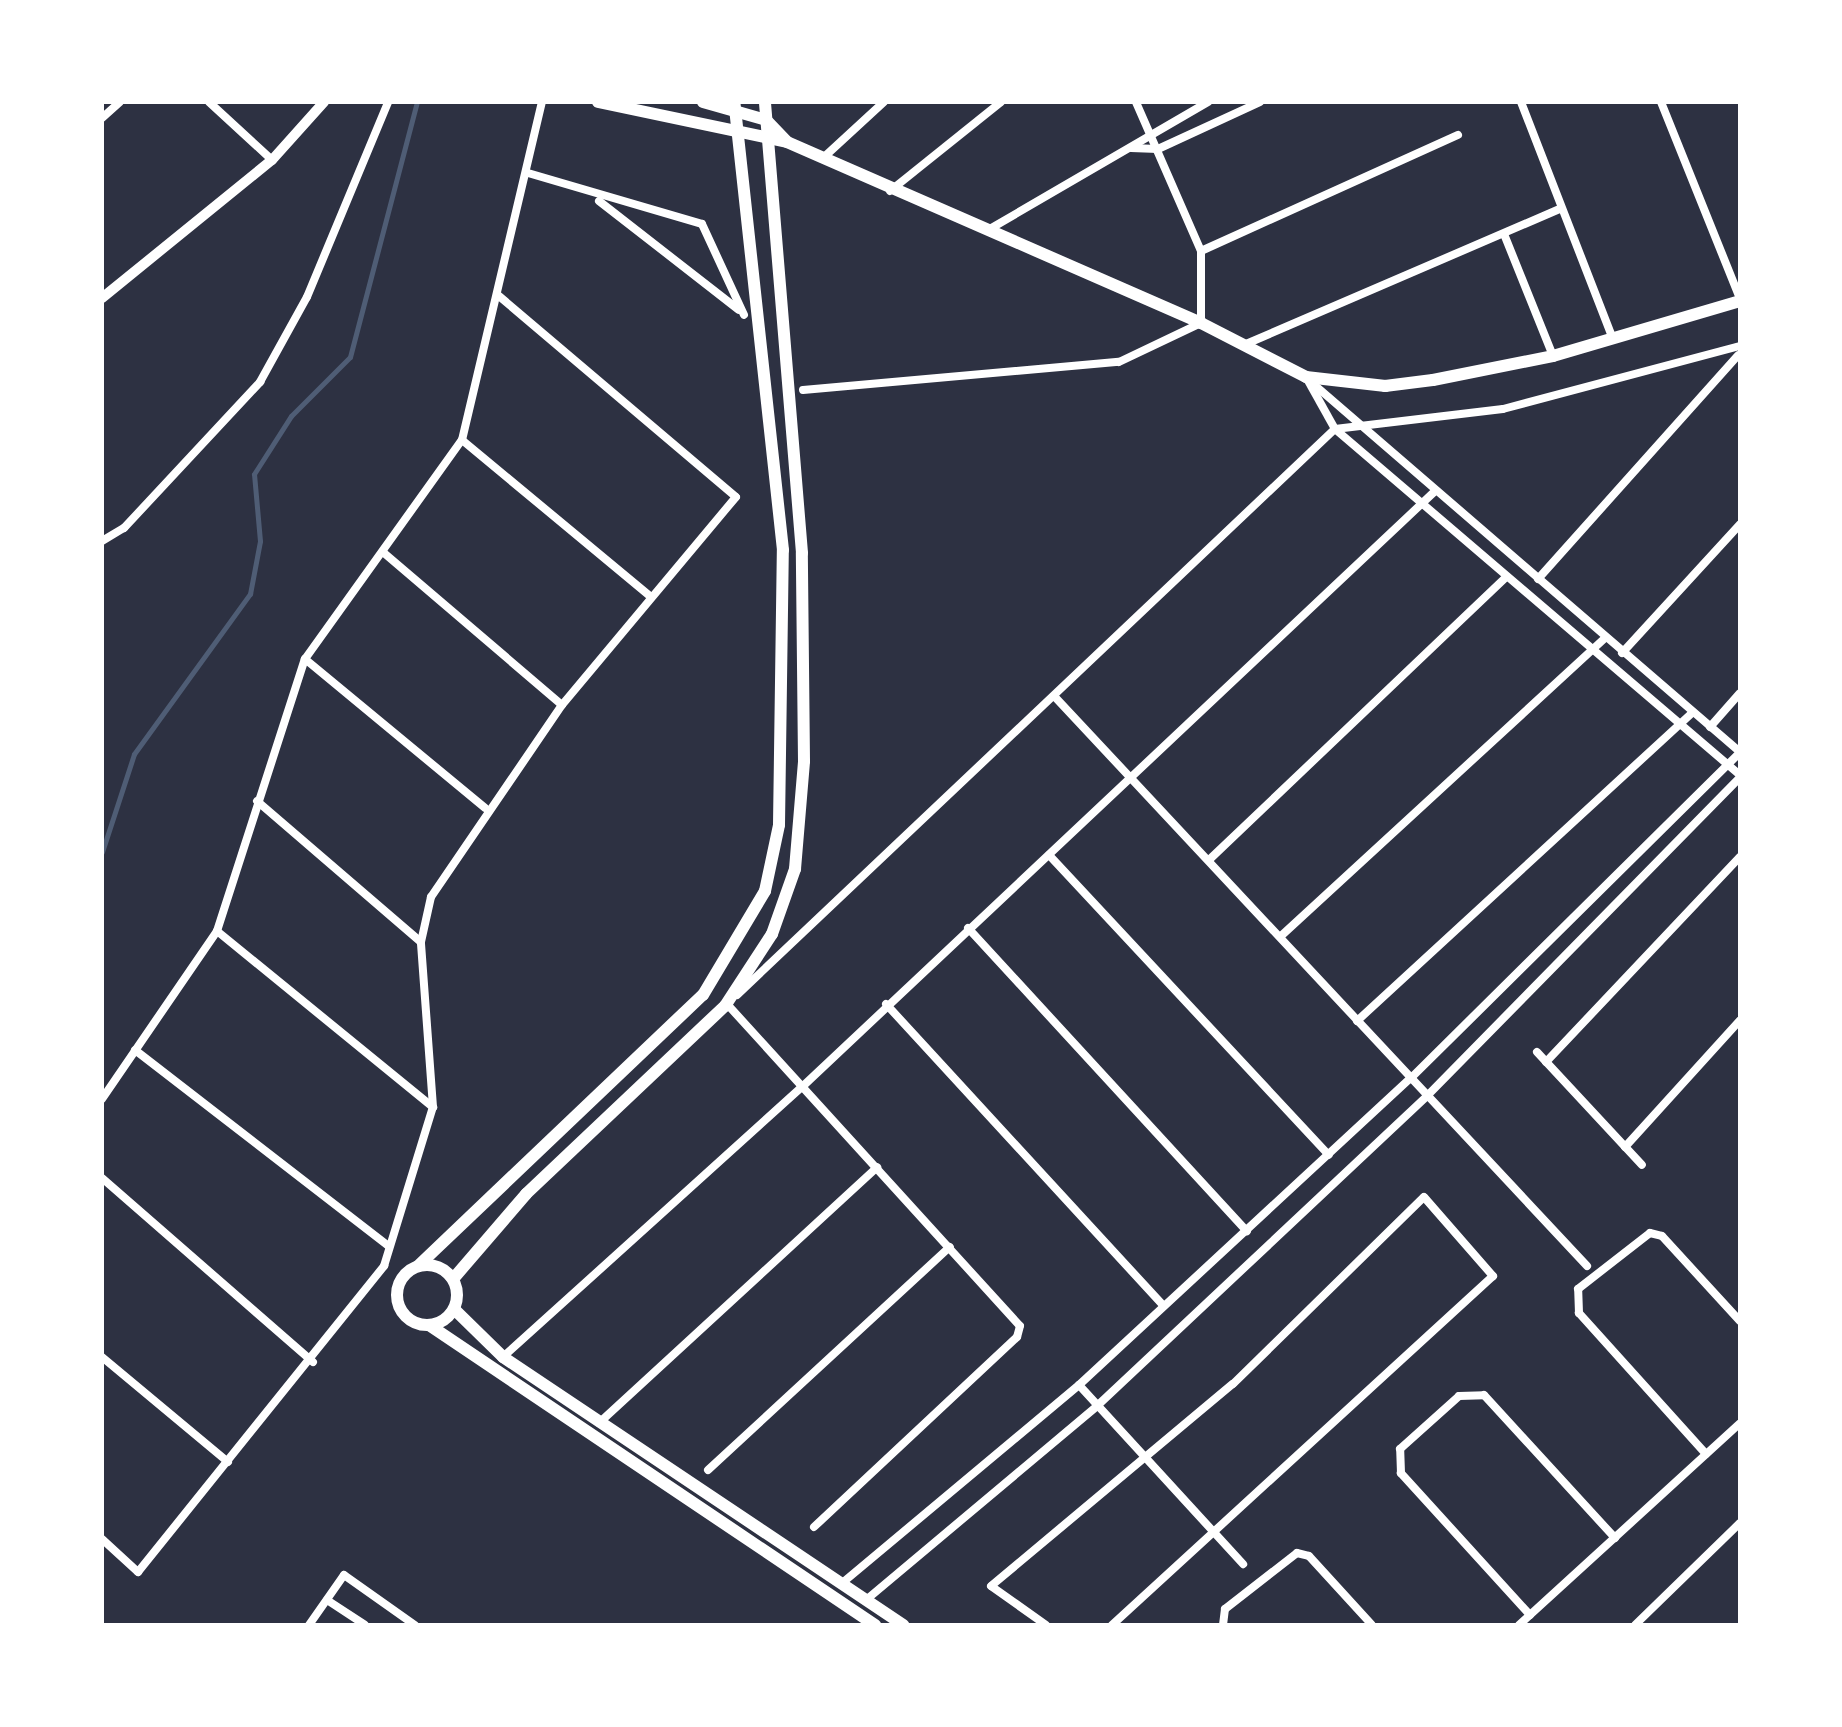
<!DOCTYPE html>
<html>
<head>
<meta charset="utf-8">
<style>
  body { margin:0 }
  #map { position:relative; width:1842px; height:1727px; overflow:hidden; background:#2d3142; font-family:"Fira Sans",sans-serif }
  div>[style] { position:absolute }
  .stream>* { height:5px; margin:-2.5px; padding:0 2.5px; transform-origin:2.5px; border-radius:2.5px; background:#4f5d75 }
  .minor>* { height:8px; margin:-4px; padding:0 4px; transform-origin:4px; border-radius:4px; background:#fff }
  .tertiary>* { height:10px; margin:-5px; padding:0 5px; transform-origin:5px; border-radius:5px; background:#fff }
  .secondary>* { height:12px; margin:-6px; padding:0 6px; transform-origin:6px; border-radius:6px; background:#fff }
  .secondary>.ring { margin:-6px; padding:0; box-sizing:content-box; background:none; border:12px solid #fff; border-radius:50% }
  span { translate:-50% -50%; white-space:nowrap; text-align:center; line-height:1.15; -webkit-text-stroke:7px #fff; paint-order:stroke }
  .frame { position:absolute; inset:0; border:104px solid #fff; pointer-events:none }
</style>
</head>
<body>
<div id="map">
  <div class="stream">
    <i style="left:102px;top:852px;width:103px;rotate:-71.9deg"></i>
    <i style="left:134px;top:754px;width:198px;rotate:-54.1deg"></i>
    <i style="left:250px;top:594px;width:54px;rotate:-79.3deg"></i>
    <i style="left:260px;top:541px;width:67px;rotate:-95.1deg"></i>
    <i style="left:254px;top:474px;width:69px;rotate:-57.5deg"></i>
    <i style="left:291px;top:416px;width:83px;rotate:-45deg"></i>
    <i style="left:350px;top:357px;width:264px;rotate:-75.3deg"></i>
  </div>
  <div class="minor">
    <i style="left:209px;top:102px;width:86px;rotate:42.6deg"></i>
    <i style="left:1521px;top:102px;width:254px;rotate:68.8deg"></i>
    <i style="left:1661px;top:102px;width:212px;rotate:68.1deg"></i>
    <i style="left:102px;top:118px;width:24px;rotate:-42deg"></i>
    <i style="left:1131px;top:148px;width:27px;rotate:2deg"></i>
    <i style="left:1158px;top:149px;width:112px;rotate:-24.7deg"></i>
    <i style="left:823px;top:158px;width:83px;rotate:-42.6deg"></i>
    <i style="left:528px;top:173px;width:181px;rotate:16.3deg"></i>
    <i style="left:702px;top:224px;width:100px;rotate:65.2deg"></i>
    <i style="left:890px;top:191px;width:142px;rotate:-38.7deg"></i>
    <i style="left:599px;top:201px;width:177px;rotate:37.9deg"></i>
    <i style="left:988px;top:230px;width:255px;rotate:-30.2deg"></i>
    <i style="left:1504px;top:234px;width:131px;rotate:68.1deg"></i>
    <i style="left:1201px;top:251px;width:282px;rotate:-24.3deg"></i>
    <i style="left:1246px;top:344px;width:342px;rotate:-23.3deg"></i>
    <i style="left:1306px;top:377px;width:60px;rotate:60.9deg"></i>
    <i style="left:1335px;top:429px;width:533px;rotate:40.51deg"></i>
    <i style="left:1311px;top:382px;width:567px;rotate:40.78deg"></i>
    <i style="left:803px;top:390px;width:317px;rotate:-5.1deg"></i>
    <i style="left:1119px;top:362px;width:91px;rotate:-25.4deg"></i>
    <i style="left:1201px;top:323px;width:72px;rotate:-90deg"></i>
    <i style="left:1201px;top:251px;width:163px;rotate:-113.6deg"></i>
    <i style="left:1335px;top:429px;width:169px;rotate:-6.8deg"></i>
    <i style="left:1503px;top:409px;width:245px;rotate:-14.9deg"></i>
    <i style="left:462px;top:440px;width:244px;rotate:39.7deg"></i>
    <i style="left:102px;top:541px;width:26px;rotate:-31deg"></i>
    <i style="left:124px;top:528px;width:200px;rotate:-47deg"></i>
    <i style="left:260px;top:382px;width:97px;rotate:-61.1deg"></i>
    <i style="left:307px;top:297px;width:211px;rotate:-67.4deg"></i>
    <i style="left:384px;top:553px;width:234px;rotate:40.5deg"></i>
    <i style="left:1538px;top:579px;width:300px;rotate:-48.2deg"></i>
    <i style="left:1622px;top:653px;width:175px;rotate:-47.5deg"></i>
    <i style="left:305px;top:659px;width:234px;rotate:39.6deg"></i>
    <i style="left:1055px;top:697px;width:779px;rotate:46.92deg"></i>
    <i style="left:1710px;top:727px;width:45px;rotate:-48.6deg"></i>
    <i style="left:257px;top:801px;width:216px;rotate:40.7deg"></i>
    <i style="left:1049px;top:855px;width:410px;rotate:47deg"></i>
    <i style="left:1210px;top:859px;width:407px;rotate:-43.6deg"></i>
    <i style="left:968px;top:928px;width:412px;rotate:47.4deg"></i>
    <i style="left:217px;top:931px;width:279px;rotate:39.2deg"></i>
    <i style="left:1281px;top:936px;width:440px;rotate:-42.6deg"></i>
    <i style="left:737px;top:995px;width:823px;rotate:-43.43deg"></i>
    <i style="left:727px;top:1004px;width:435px;rotate:47.7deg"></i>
    <i style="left:1020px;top:1326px;width:11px;rotate:105deg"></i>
    <i style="left:1017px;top:1337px;width:278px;rotate:136.9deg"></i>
    <i style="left:886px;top:1004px;width:410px;rotate:47.4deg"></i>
    <i style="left:1357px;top:1021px;width:456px;rotate:-42.6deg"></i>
    <i style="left:135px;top:1050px;width:321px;rotate:37.7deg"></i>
    <i style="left:1537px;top:1052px;width:154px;rotate:47.1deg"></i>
    <i style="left:1546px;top:1062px;width:282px;rotate:-46.6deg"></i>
    <i style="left:102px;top:1099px;width:204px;rotate:-55.6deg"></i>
    <i style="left:217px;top:931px;width:286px;rotate:-72.1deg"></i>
    <i style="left:305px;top:659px;width:269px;rotate:-54.4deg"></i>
    <i style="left:462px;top:440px;width:347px;rotate:-76.7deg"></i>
    <i style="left:1625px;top:1147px;width:171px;rotate:-47.8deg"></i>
    <i style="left:102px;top:1178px;width:280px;rotate:41.1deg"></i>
    <i style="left:102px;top:1357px;width:164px;rotate:39.8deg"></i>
    <i style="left:503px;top:1357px;width:403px;rotate:-42.1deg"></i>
    <i style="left:802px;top:1087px;width:867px;rotate:-43.27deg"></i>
    <i style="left:1079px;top:1385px;width:243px;rotate:47.5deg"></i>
    <i style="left:599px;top:1423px;width:378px;rotate:-42.6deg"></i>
    <i style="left:1706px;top:1454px;width:190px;rotate:-132deg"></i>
    <i style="left:1579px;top:1313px;width:24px;rotate:-92deg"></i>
    <i style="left:1578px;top:1289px;width:91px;rotate:-37.9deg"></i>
    <i style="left:1650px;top:1233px;width:12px;rotate:14deg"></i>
    <i style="left:1662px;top:1236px;width:115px;rotate:47.5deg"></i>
    <i style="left:708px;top:1470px;width:329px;rotate:-42.7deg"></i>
    <i style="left:102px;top:1539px;width:49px;rotate:42.5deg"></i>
    <i style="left:138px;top:1572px;width:393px;rotate:-51.2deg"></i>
    <i style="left:384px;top:1266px;width:166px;rotate:-72.9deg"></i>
    <i style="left:433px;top:1107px;width:165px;rotate:-94.2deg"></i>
    <i style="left:421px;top:942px;width:46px;rotate:-77.5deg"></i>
    <i style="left:431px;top:897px;width:232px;rotate:-55.7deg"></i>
    <i style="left:562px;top:705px;width:271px;rotate:-50.1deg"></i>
    <i style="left:736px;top:497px;width:311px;rotate:-139.7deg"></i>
    <i style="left:841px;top:1584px;width:310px;rotate:-39.9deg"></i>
    <i style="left:1079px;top:1385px;width:451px;rotate:-42.8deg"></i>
    <i style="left:1410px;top:1079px;width:464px;rotate:-44.7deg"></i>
    <i style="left:327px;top:1600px;width:45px;rotate:33.3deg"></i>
    <i style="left:866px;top:1600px;width:302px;rotate:-40deg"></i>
    <i style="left:1097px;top:1406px;width:453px;rotate:-43.2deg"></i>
    <i style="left:1427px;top:1096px;width:447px;rotate:-45.5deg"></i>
    <i style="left:1530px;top:1615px;width:192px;rotate:-132.3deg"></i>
    <i style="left:1401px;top:1473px;width:24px;rotate:-92deg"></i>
    <i style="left:1400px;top:1449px;width:79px;rotate:-41.9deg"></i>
    <i style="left:1459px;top:1396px;width:25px;rotate:-2deg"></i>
    <i style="left:1484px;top:1395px;width:194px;rotate:47.5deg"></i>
    <i style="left:309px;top:1625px;width:61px;rotate:-55deg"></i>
    <i style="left:344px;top:1575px;width:87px;rotate:35.2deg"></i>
    <i style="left:1046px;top:1625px;width:67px;rotate:-144.7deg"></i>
    <i style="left:991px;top:1586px;width:315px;rotate:-39.9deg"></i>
    <i style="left:1233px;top:1384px;width:267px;rotate:-44.4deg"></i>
    <i style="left:1424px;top:1197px;width:105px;rotate:48.9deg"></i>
    <i style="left:1493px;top:1276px;width:517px;rotate:137.51deg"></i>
    <i style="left:1223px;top:1625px;width:16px;rotate:-83deg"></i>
    <i style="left:1225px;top:1609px;width:91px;rotate:-37.9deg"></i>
    <i style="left:1297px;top:1553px;width:12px;rotate:14deg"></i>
    <i style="left:1309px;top:1556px;width:93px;rotate:47.6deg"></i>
    <i style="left:1519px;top:1625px;width:299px;rotate:-42.4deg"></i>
    <i style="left:1635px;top:1625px;width:146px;rotate:-44.2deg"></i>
  </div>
  <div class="tertiary">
    <i style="left:102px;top:298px;width:219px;rotate:-39.1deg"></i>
    <i style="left:272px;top:160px;width:78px;rotate:-48.1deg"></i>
  </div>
  <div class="secondary">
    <i style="left:598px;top:102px;width:193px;rotate:11.9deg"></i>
    <i style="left:703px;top:102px;width:66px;rotate:15.9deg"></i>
    <i style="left:766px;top:120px;width:30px;rotate:46deg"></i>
    <i style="left:787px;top:142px;width:452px;rotate:23.6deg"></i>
    <i style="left:1201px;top:323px;width:118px;rotate:27.2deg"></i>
    <i style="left:1306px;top:377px;width:80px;rotate:6.5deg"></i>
    <i style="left:1385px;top:386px;width:48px;rotate:-7.1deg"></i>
    <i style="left:1433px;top:380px;width:122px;rotate:-11.3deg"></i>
    <i style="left:1553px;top:356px;width:195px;rotate:-16.4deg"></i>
    <i class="ring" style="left:397px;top:1265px;width:48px;height:48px"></i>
    <i style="left:418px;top:1266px;width:393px;rotate:-43.6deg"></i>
    <i style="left:703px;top:995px;width:121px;rotate:-59.2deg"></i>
    <i style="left:765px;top:891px;width:67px;rotate:-78deg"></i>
    <i style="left:779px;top:825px;width:275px;rotate:-89.2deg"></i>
    <i style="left:783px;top:550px;width:451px;rotate:-96.2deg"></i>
    <i style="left:453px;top:1279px;width:112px;rotate:-49.3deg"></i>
    <i style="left:526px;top:1194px;width:274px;rotate:-43.4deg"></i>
    <i style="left:725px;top:1006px;width:86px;rotate:-56.9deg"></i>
    <i style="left:772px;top:934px;width:69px;rotate:-70.5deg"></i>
    <i style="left:795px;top:869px;width:108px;rotate:-85.2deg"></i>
    <i style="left:804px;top:761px;width:208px;rotate:-90.6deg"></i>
    <i style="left:802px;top:553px;width:453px;rotate:-94.7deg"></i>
    <i style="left:454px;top:1309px;width:69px;rotate:44.4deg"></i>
    <i style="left:503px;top:1357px;width:482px;rotate:33.8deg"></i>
    <i style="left:429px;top:1325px;width:538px;rotate:33.93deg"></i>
  </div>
  <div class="frame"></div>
</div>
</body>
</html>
